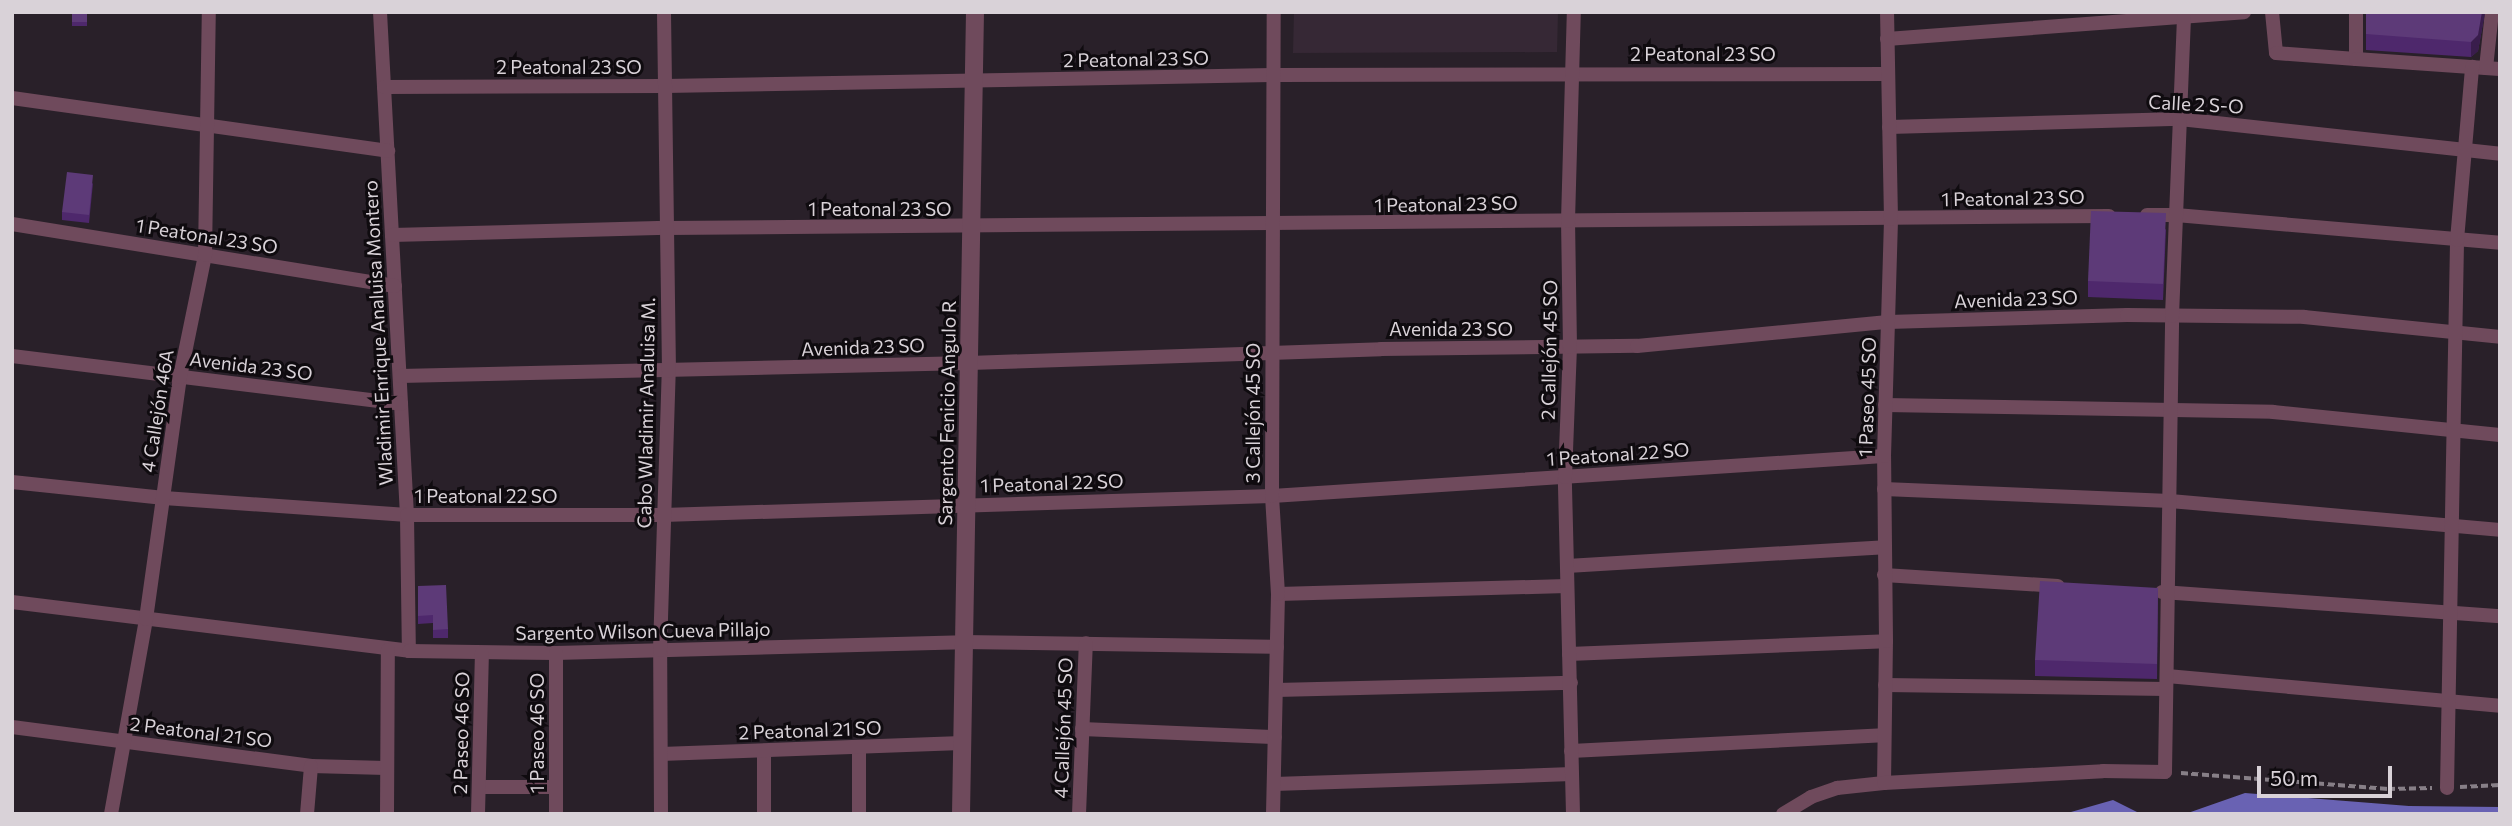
<!DOCTYPE html>
<html>
<head>
<meta charset="utf-8">
<style>
  body { margin:0 }
  #map { position:relative; width:2512px; height:826px; overflow:hidden; background:#292029; font-family:Commissioner,sans-serif }
  div>[style] { position:absolute }
  .built>* { inset:0; background:#362835 }
  .water>* { inset:0; background:#6962b3 }
  .path>* { height:3.5px; margin-top:-1.75px; transform-origin:0; background:repeating-linear-gradient(90deg,#877f87 0 7px,transparent 0 10.5px) }
  .minor>* { height:14px; margin:-7px; padding:0 7px; transform-origin:7px; border-radius:7px; background:#6f4a5c }
  .tertiary>* { height:18px; margin:-9px; padding:0 9px; transform-origin:9px; border-radius:9px; background:#6f4a5c }
  .wall>* { inset:0; background:#4e286c }
  .shaded-wall>* { inset:0; background:#391d4c }
  .building>* { inset:0; background:#5d3a78 }
  span { translate:-50% -50%; white-space:nowrap; text-align:center; line-height:1.15; -webkit-text-stroke:6px #0f0b0f; paint-order:stroke }
  .street-label { font-size:19px; color:#d9d2d8 }
  .frame { position:absolute; inset:0; border:14px solid #d9d2d8; pointer-events:none }
  .scale { position:absolute; left:2257px; top:766px; width:135px; height:32px; box-sizing:border-box; border:4px solid #d9d2d8; border-top:0; padding-left:9px; font-size:21px; line-height:24px; white-space:nowrap; color:#d9d2d8; -webkit-text-stroke:5px #0f0b0f; paint-order:stroke }
</style>
</head>
<body>
<div id="map">
  <div class="built">
    <i style="clip-path:polygon(1294px 12px,1558px 12px,1557px 52px,1293px 53px)"></i>
  </div>
  <div class="water">
    <i style="clip-path:polygon(2245px 793px,2409px 806px,2500px 807px,2500px 814px,2185px 814px)"></i>
    <i style="clip-path:polygon(2113px 800px,2141px 814px,2064px 814px)"></i>
  </div>
  <div class="path">
    <i style="left:2181px;top:773px;width:208px;rotate:4.4deg"></i>
    <i style="left:2388px;top:789px;width:44px;rotate:-1.3deg"></i>
    <i style="left:2460px;top:787px;width:40px;rotate:-2.9deg"></i>
  </div>
  <div class="minor">
    <i style="left:380px;top:12px;width:504px;rotate:86.93deg"></i>
    <i style="left:407px;top:515px;width:136px;rotate:89.2deg"></i>
    <i style="left:2272px;top:12px;width:41px;rotate:84.4deg"></i>
    <i style="left:2276px;top:53px;width:80px;rotate:4.3deg"></i>
    <i style="left:2356px;top:12px;width:47px;rotate:90deg"></i>
    <i style="left:2356px;top:59px;width:144px;rotate:4deg"></i>
    <i style="left:1887px;top:39px;width:358px;rotate:-4.3deg"></i>
    <i style="left:2486px;top:68px;width:56px;rotate:-83.9deg"></i>
    <i style="left:384px;top:87px;width:281px;rotate:-0.2deg"></i>
    <i style="left:665px;top:86px;width:609px;rotate:-1.03deg"></i>
    <i style="left:1274px;top:75px;width:614px;rotate:-0.09deg"></i>
    <i style="left:12px;top:98px;width:380px;rotate:8deg"></i>
    <i style="left:1889px;top:127px;width:291px;rotate:-1.6deg"></i>
    <i style="left:2180px;top:119px;width:322px;rotate:6.2deg"></i>
    <i style="left:2147px;top:215px;width:29px"></i>
    <i style="left:2176px;top:215px;width:325px;rotate:4.9deg"></i>
    <i style="left:12px;top:224px;width:388px;rotate:9.2deg"></i>
    <i style="left:392px;top:235px;width:275px;rotate:-1.5deg"></i>
    <i style="left:667px;top:228px;width:1442px;rotate:-0.48deg"></i>
    <i style="left:12px;top:356px;width:392px;rotate:7deg"></i>
    <i style="left:400px;top:376px;width:569px;rotate:-1.31deg"></i>
    <i style="left:969px;top:363px;width:412px;rotate:-1.9deg"></i>
    <i style="left:1381px;top:349px;width:256px;rotate:-0.7deg"></i>
    <i style="left:1637px;top:346px;width:252px;rotate:-5.5deg"></i>
    <i style="left:1888px;top:322px;width:239px;rotate:-1.7deg"></i>
    <i style="left:2127px;top:315px;width:177px;rotate:0.6deg"></i>
    <i style="left:2304px;top:317px;width:197px;rotate:5.8deg"></i>
    <i style="left:1885px;top:405px;width:388px;rotate:1deg"></i>
    <i style="left:2273px;top:412px;width:228px;rotate:5.8deg"></i>
    <i style="left:12px;top:482px;width:153px;rotate:6deg"></i>
    <i style="left:164px;top:498px;width:244px;rotate:4deg"></i>
    <i style="left:407px;top:515px;width:256px"></i>
    <i style="left:663px;top:515px;width:609px;rotate:-1.79deg"></i>
    <i style="left:1272px;top:496px;width:613px;rotate:-3.74deg"></i>
    <i style="left:1884px;top:489px;width:286px;rotate:2.4deg"></i>
    <i style="left:2170px;top:501px;width:331px;rotate:5deg"></i>
    <i style="left:1567px;top:566px;width:318px;rotate:-3.4deg"></i>
    <i style="left:1884px;top:575px;width:174px;rotate:3.6deg"></i>
    <i style="left:2162px;top:592px;width:339px;rotate:4.1deg"></i>
    <i style="left:1278px;top:594px;width:289px;rotate:-1.6deg"></i>
    <i style="left:12px;top:602px;width:400px;rotate:7deg"></i>
    <i style="left:409px;top:651px;width:147px;rotate:0.8deg"></i>
    <i style="left:556px;top:653px;width:407px;rotate:-1.5deg"></i>
    <i style="left:963px;top:642px;width:314px;rotate:0.9deg"></i>
    <i style="left:1569px;top:654px;width:317px;rotate:-2.3deg"></i>
    <i style="left:2167px;top:676px;width:334px;rotate:5.1deg"></i>
    <i style="left:1885px;top:685px;width:281px;rotate:0.8deg"></i>
    <i style="left:1276px;top:690px;width:295px;rotate:-1.4deg"></i>
    <i style="left:12px;top:727px;width:302px;rotate:7.4deg"></i>
    <i style="left:311px;top:766px;width:75px;rotate:1.5deg"></i>
    <i style="left:1082px;top:729px;width:193px;rotate:2.4deg"></i>
    <i style="left:859px;top:747px;width:67px;rotate:90deg"></i>
    <i style="left:1571px;top:751px;width:312px;rotate:-2.9deg"></i>
    <i style="left:764px;top:752px;width:62px;rotate:90deg"></i>
    <i style="left:661px;top:754px;width:301px;rotate:-2.1deg"></i>
    <i style="left:1884px;top:783px;width:142px;rotate:-89.2deg"></i>
    <i style="left:1886px;top:641px;width:185px;rotate:-90.6deg"></i>
    <i style="left:1884px;top:456px;width:237px;rotate:-88.3deg"></i>
    <i style="left:1891px;top:219px;width:207px;rotate:-91.1deg"></i>
    <i style="left:1274px;top:784px;width:298px;rotate:-1.9deg"></i>
    <i style="left:479px;top:787px;width:77px"></i>
    <i style="left:2447px;top:788px;width:548px;rotate:-88.95deg"></i>
    <i style="left:2457px;top:240px;width:174px;rotate:-85deg"></i>
    <i style="left:111px;top:814px;width:198px;rotate:-79.8deg"></i>
    <i style="left:146px;top:619px;width:244px;rotate:-82deg"></i>
    <i style="left:180px;top:377px;width:125px;rotate:-78.4deg"></i>
    <i style="left:205px;top:255px;width:243px;rotate:-89.1deg"></i>
    <i style="left:307px;top:814px;width:48px;rotate:-85.2deg"></i>
    <i style="left:387px;top:814px;width:164px;rotate:-89.7deg"></i>
    <i style="left:478px;top:814px;width:161px;rotate:-88.6deg"></i>
    <i style="left:556px;top:814px;width:161px;rotate:-90deg"></i>
    <i style="left:661px;top:814px;width:164px;rotate:-90.3deg"></i>
    <i style="left:660px;top:650px;width:279px;rotate:-88.2deg"></i>
    <i style="left:669px;top:371px;width:359px;rotate:-90.8deg"></i>
    <i style="left:1079px;top:814px;width:171px;rotate:-87.7deg"></i>
    <i style="left:1273px;top:814px;width:220px;rotate:-88.7deg"></i>
    <i style="left:1278px;top:594px;width:98px;rotate:-93.5deg"></i>
    <i style="left:1272px;top:496px;width:484px;rotate:-89.8deg"></i>
    <i style="left:1573px;top:814px;width:337px;rotate:-91.4deg"></i>
    <i style="left:1565px;top:477px;width:130px;rotate:-87.8deg"></i>
    <i style="left:1570px;top:347px;width:126px;rotate:-90.9deg"></i>
    <i style="left:1568px;top:221px;width:209px;rotate:-88.4deg"></i>
    <i style="left:1783px;top:814px;width:33px;rotate:-31deg"></i>
    <i style="left:1811px;top:797px;width:28px;rotate:-19deg"></i>
    <i style="left:1837px;top:788px;width:47px;rotate:-6.1deg"></i>
    <i style="left:1884px;top:783px;width:219px;rotate:-3.1deg"></i>
    <i style="left:2103px;top:771px;width:62px;rotate:0.9deg"></i>
    <i style="left:2165px;top:772px;width:456px;rotate:-89.1deg"></i>
    <i style="left:2172px;top:316px;width:298px;rotate:-87.7deg"></i>
  </div>
  <div class="tertiary">
    <i style="left:961px;top:814px;width:802px;rotate:-89deg"></i>
  </div>
  <div class="wall">
    <i style="clip-path:polygon(72px 12px,87px 12px,87px 26px,72px 26px)"></i>
    <i style="clip-path:polygon(2366px 12px,2485px 12px,2478px 51px,2471px 57px,2366px 50px)"></i>
    <i style="clip-path:polygon(93px 183px,89px 223px,62px 220px,62px 212px)"></i>
    <i style="clip-path:polygon(2166px 229px,2163px 300px,2088px 297px,2088px 281px)"></i>
    <i style="clip-path:polygon(418px 586px,448px 629px,448px 638px,433px 638px,433px 623px,418px 624px)"></i>
    <i style="clip-path:polygon(2158px 588px,2157px 679px,2035px 676px,2035px 660px)"></i>
  </div>
  <div class="shaded-wall">
    <i style="clip-path:polygon(2482px 12px,2485px 12px,2478px 51px,2471px 57px,2471px 42px)"></i>
  </div>
  <div class="building">
    <i style="clip-path:polygon(72px 12px,87px 12px,87px 22px,72px 22px)"></i>
    <i style="clip-path:polygon(2366px 12px,2482px 12px,2478px 35px,2471px 42px,2366px 34px)"></i>
    <i style="clip-path:polygon(67px 172px,93px 175px,89px 215px,62px 212px)"></i>
    <i style="clip-path:polygon(2091px 211px,2166px 213px,2163px 284px,2088px 281px)"></i>
    <i style="clip-path:polygon(2040px 581px,2158px 588px,2157px 664px,2035px 660px)"></i>
    <i style="clip-path:polygon(446px 585px,448px 629px,433px 630px,433px 615px,418px 616px,418px 586px)"></i>
  </div>
  <div class="street-label">
    <span style="left:1703px;top:54px">2 Peatonal 23 SO</span>
    <span style="left:1136px;top:59px;rotate:-1deg">2 Peatonal 23 SO</span>
    <span style="left:569px;top:67px">2 Peatonal 23 SO</span>
    <span style="left:2196px;top:104px;rotate:3deg">Calle 2 S-O</span>
    <span style="left:2013px;top:198px;rotate:-1deg">1 Peatonal 23 SO</span>
    <span style="left:1446px;top:204px;rotate:-1deg">1 Peatonal 23 SO</span>
    <span style="left:880px;top:209px">1 Peatonal 23 SO</span>
    <span style="left:207px;top:236px;rotate:9deg">1 Peatonal 23 SO</span>
    <span style="left:2016px;top:299px;rotate:-2deg">Avenida 23 SO</span>
    <span style="left:1451px;top:329px">Avenida 23 SO</span>
    <span style="left:378px;top:333px;rotate:-93deg">Wladimir Enrique Analuisa Montero</span>
    <span style="left:863px;top:347px;rotate:-2deg">Avenida 23 SO</span>
    <span style="left:1549px;top:350px;rotate:-89deg">2 Callejón 45 SO</span>
    <span style="left:251px;top:366px;rotate:7deg">Avenida 23 SO</span>
    <span style="left:1867px;top:397px;rotate:-88deg">1 Paseo 45 SO</span>
    <span style="left:157px;top:411px;rotate:-81deg">4 Callejón 46A</span>
    <span style="left:646px;top:413px;rotate:-89deg">Cabo Wladimir Analuisa M.</span>
    <span style="left:947px;top:413px;rotate:-89deg">Sargento Fenicio Angulo R</span>
    <span style="left:1253px;top:413px;rotate:-90deg">3 Callejón 45 SO</span>
    <span style="left:1618px;top:454px;rotate:-4deg">1 Peatonal 22 SO</span>
    <span style="left:1052px;top:483px;rotate:-2deg">1 Peatonal 22 SO</span>
    <span style="left:486px;top:496px">1 Peatonal 22 SO</span>
    <span style="left:643px;top:631px;rotate:-1deg">Sargento Wilson Cueva Pillajo</span>
    <span style="left:1063px;top:728px;rotate:-88deg">4 Callejón 45 SO</span>
    <span style="left:810px;top:730px;rotate:-2deg">2 Peatonal 21 SO</span>
    <span style="left:201px;top:732px;rotate:7deg">2 Peatonal 21 SO</span>
    <span style="left:461px;top:733px;rotate:-89deg">2 Paseo 46 SO</span>
    <span style="left:537px;top:733px;rotate:-90deg">1 Paseo 46 SO</span>
  </div>
  <div class="frame"></div>
  <div class="scale">50 m</div>
</div>
</body>
</html>
